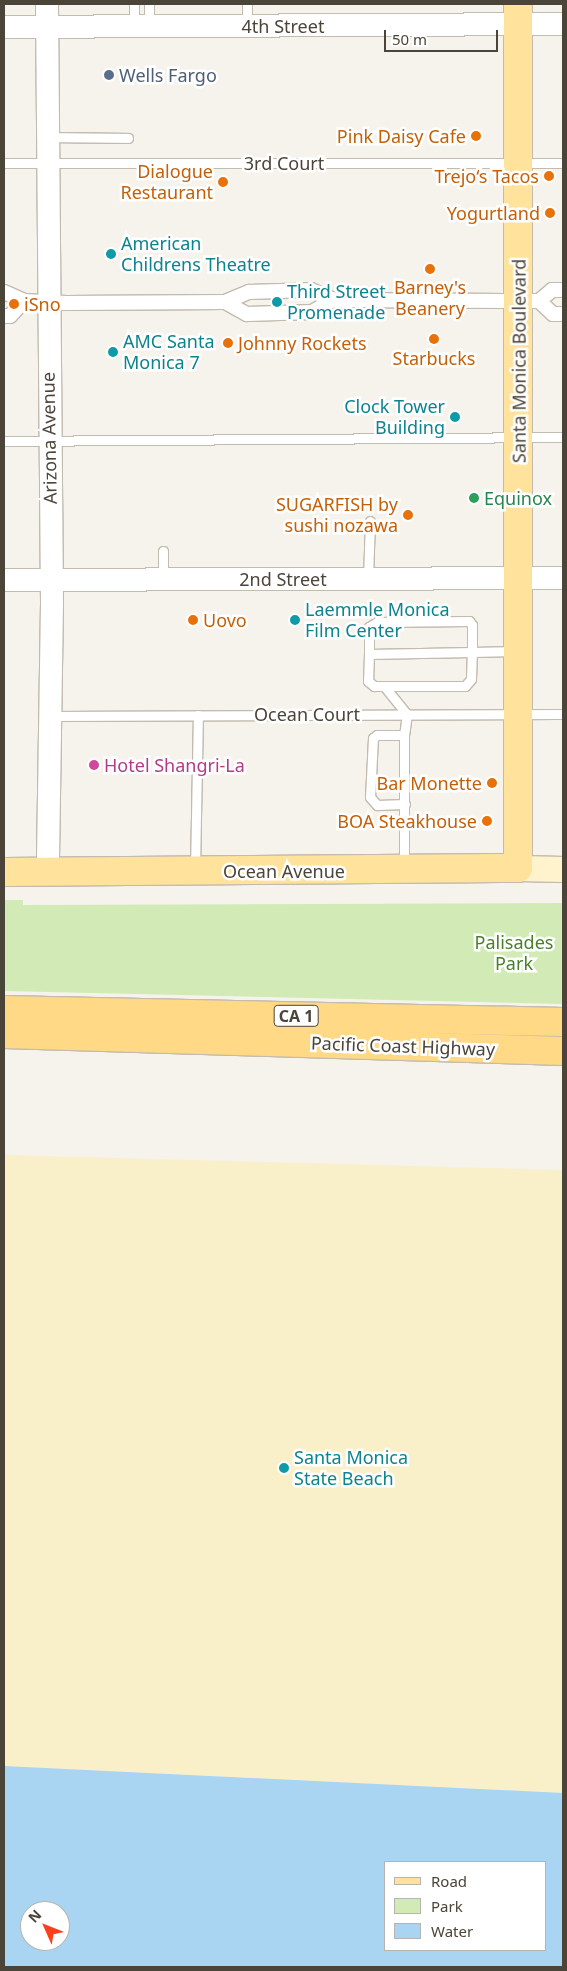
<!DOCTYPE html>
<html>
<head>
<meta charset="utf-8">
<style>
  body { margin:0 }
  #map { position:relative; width:567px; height:1971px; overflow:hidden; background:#f6f3ec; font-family:"Noto Sans",sans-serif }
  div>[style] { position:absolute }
  .green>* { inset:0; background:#d2eab5 }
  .sand>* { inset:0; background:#f9efc9 }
  .water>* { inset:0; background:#a9d4f2 }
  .roads { filter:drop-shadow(1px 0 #c2bbae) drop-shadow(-1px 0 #c2bbae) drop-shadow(0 1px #c2bbae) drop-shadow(0 -1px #c2bbae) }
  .service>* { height:9px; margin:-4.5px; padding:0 4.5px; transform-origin:4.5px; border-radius:4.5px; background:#fff }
  .pedestrian>* { height:14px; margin:-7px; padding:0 7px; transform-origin:7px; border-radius:7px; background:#fff }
  .tertiary>* { height:22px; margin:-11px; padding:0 11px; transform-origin:11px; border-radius:11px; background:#fff }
  .secondary>* { height:25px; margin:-12.5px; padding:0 12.5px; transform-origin:12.5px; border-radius:12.5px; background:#fff3cd }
  .primary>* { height:28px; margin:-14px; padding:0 14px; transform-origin:14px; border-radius:14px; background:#ffe39c }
  .trunk>* { height:28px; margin:-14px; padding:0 14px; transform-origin:14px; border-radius:14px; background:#ffd985 }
  .dots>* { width:14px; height:14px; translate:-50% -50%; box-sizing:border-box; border:2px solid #fff; border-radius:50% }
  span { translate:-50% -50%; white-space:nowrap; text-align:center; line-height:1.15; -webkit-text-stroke:5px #fff; paint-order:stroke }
  .shield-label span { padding:1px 4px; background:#fff; border:1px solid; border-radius:4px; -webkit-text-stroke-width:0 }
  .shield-label { font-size:16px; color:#4b4439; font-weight:700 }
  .street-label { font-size:18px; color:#4b4439 }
  .service-label { font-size:18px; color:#4e5e75 }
  .left { translate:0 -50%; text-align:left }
  .food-label { font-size:18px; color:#c56008 }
  .right { translate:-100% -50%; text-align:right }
  .culture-label { font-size:18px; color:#0d838f }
  .leisure-label { font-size:18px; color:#27864d }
  .hotel-label { font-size:18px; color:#b23c85 }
  .park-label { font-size:18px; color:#4a7f2a }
  .frame { position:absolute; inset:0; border:5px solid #4b4439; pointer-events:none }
  .legend { position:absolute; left:384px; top:1861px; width:162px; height:90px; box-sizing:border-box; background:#fff; border:1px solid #b7b4b0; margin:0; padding:6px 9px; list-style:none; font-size:15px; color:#4b4439 }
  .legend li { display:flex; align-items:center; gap:10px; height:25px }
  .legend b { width:25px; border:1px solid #b7b4b0 }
  .north { position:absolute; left:20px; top:1901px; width:50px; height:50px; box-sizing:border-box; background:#fff; border:1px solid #b7b4b0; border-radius:50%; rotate:314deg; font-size:14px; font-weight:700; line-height:20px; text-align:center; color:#4b4439 }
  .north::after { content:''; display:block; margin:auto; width:18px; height:22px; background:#fc3f1d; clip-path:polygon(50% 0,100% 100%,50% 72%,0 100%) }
  .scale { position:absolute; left:384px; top:30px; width:114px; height:22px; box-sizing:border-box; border:2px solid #4b4439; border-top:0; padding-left:6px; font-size:15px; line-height:18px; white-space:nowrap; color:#4b4439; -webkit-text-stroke:4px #fff; paint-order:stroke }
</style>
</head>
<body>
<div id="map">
  <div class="green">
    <i style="clip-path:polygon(4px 900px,23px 900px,23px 905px,563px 903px,563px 1004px,4px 991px)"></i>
  </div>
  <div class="sand">
    <i style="clip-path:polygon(4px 1155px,563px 1170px,563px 1793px,4px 1766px)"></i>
  </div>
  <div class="water">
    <i style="clip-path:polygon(evenodd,4px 1766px,563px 1793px,563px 1967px,4px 1967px,4px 1766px,386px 1862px,546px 1862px,546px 1950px,386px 1950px,386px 1862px,4px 1766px,30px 1911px,60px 1911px,60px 1941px,30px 1941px,30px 1911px)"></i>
  </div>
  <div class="roads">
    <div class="service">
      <i style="left:134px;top:26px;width:22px;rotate:-90deg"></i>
      <i style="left:149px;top:26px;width:22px;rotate:-90deg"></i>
      <i style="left:247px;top:26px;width:22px;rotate:-90deg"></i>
      <i style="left:48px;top:137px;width:80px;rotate:0.7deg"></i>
      <i style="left:4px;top:163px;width:559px"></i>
      <i style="left:4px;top:441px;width:559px;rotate:-0.41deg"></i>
      <i style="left:163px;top:551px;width:27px;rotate:90deg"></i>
      <i style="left:368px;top:578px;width:57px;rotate:-88deg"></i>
      <i style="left:369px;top:654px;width:27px;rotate:92deg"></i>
      <i style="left:368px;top:681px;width:8px;rotate:40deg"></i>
      <i style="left:374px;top:686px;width:91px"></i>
      <i style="left:465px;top:686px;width:9px;rotate:-49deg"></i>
      <i style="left:471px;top:679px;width:27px;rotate:-88deg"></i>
      <i style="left:472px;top:652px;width:27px;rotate:-90deg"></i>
      <i style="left:472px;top:625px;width:5px;rotate:-127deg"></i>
      <i style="left:469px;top:621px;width:92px;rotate:179.4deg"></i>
      <i style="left:377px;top:622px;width:9px;rotate:148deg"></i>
      <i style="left:369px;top:627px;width:27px;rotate:90deg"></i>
      <i style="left:369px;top:654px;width:103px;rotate:-1.1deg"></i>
      <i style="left:472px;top:652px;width:44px;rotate:-1.3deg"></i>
      <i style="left:384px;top:686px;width:36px;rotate:51deg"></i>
      <i style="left:407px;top:714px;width:21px;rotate:98deg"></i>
      <i style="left:404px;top:735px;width:132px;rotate:90deg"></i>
      <i style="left:52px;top:716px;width:511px;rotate:-0.22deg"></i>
      <i style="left:404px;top:735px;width:27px;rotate:180deg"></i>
      <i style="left:377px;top:735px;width:5px;rotate:143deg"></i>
      <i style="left:373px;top:738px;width:59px;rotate:92.9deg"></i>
      <i style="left:370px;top:797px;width:11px;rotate:49deg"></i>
      <i style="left:377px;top:805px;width:28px;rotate:-2deg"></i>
      <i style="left:195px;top:869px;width:154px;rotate:-88.9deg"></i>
    </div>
    <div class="pedestrian">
      <i style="left:4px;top:292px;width:22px;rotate:24deg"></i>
      <i style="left:24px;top:301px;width:42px;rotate:2.7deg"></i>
      <i style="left:66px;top:303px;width:159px;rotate:-0.4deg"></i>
      <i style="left:225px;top:302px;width:26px;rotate:-23deg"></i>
      <i style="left:249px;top:292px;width:62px;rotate:-1.8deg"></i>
      <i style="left:311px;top:290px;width:24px;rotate:24deg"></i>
      <i style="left:333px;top:300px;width:206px;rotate:0.3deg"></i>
      <i style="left:539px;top:301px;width:17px;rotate:-40deg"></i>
      <i style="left:552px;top:290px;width:11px"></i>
      <i style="left:539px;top:301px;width:19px;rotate:43deg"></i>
      <i style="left:553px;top:314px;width:10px"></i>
      <i style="left:225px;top:302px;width:25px;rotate:29deg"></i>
      <i style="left:247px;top:314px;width:65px;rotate:-1.8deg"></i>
      <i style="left:312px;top:312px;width:24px;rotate:-30deg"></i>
      <i style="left:4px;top:316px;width:6px"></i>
      <i style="left:10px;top:316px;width:21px;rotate:-47deg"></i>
    </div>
    <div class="tertiary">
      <i style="left:47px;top:4px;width:600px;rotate:89.52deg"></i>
      <i style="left:52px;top:604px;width:268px;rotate:90.9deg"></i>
      <i style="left:4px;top:27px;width:559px;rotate:-0.31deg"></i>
      <i style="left:4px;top:580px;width:559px;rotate:-0.2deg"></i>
    </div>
    <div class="secondary">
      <i style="left:518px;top:868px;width:45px;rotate:1.3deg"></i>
    </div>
    <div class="primary">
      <i style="left:4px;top:872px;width:514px;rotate:-0.45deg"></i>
      <i style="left:518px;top:868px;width:864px;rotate:-90deg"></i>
    </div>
    <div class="trunk">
      <i style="left:4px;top:1010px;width:559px;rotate:1.23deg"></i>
      <i style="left:4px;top:1034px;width:559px;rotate:1.74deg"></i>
    </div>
  </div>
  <div class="dots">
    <i style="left:109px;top:75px;background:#5c6f8a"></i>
    <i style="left:476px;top:136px;background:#e8710a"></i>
    <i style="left:549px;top:176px;background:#e8710a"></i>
    <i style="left:223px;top:182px;background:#e8710a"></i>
    <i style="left:550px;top:213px;background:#e8710a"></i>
    <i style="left:111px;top:254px;background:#0f9aa8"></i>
    <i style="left:430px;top:269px;background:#e8710a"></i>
    <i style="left:277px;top:302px;background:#0f9aa8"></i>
    <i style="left:14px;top:304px;background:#e8710a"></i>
    <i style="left:434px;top:339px;background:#e8710a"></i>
    <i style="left:228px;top:343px;background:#e8710a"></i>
    <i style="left:113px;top:352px;background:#0f9aa8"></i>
    <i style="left:455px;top:417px;background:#0f9aa8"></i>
    <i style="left:474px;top:498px;background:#2e9e5b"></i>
    <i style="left:408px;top:515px;background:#e8710a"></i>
    <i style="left:193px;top:620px;background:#e8710a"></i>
    <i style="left:295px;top:620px;background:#0f9aa8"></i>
    <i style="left:94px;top:765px;background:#d1479c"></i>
    <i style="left:492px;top:783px;background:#e8710a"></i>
    <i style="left:487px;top:821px;background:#e8710a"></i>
    <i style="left:284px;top:1468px;background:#0f9aa8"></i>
  </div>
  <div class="shield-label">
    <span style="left:296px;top:1016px">CA 1</span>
  </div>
  <div class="street-label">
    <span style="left:283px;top:26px">4th Street</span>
    <span style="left:284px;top:163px">3rd Court</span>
    <span style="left:519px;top:361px;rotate:-90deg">Santa Monica Boulevard</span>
    <span style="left:49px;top:438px;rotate:-91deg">Arizona Avenue</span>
    <span style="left:283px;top:579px">2nd Street</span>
    <span style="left:307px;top:714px">Ocean Court</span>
    <span style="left:284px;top:871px">Ocean Avenue</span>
    <span style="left:403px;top:1046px;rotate:2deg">Pacific Coast Highway</span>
  </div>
  <div class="service-label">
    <span class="left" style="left:119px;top:75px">Wells Fargo</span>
  </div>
  <div class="food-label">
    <span class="right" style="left:466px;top:136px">Pink Daisy Cafe</span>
    <span class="right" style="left:213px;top:182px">Dialogue<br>Restaurant</span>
    <span class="right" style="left:539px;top:176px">Trejo‘s Tacos</span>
    <span class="right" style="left:540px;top:213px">Yogurtland</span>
    <span style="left:430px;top:298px">Barney's<br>Beanery</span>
    <span class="left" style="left:24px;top:304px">iSno</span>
    <span class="left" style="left:238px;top:343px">Johnny Rockets</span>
    <span style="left:434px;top:358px">Starbucks</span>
    <span class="right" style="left:398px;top:515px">SUGARFISH by<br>sushi nozawa</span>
    <span class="left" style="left:203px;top:620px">Uovo</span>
    <span class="right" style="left:482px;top:783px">Bar Monette</span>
    <span class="right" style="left:477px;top:821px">BOA Steakhouse</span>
  </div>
  <div class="culture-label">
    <span class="left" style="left:121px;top:254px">American<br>Childrens Theatre</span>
    <span class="left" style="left:287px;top:302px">Third Street<br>Promenade</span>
    <span class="left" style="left:123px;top:352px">AMC Santa<br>Monica 7</span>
    <span class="right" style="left:445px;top:417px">Clock Tower<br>Building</span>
    <span class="left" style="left:305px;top:620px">Laemmle Monica<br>Film Center</span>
    <span class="left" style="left:294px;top:1468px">Santa Monica<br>State Beach</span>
  </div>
  <div class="leisure-label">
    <span class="left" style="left:484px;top:498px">Equinox</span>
  </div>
  <div class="hotel-label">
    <span class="left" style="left:104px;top:765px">Hotel Shangri-La</span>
  </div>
  <div class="park-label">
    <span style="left:514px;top:953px">Palisades<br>Park</span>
  </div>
  <div class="frame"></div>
  <ul class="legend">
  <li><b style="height:6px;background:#ffe39c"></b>Road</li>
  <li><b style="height:14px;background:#d2eab5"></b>Park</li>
  <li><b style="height:14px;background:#a9d4f2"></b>Water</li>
  </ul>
  <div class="north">N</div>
  <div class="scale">50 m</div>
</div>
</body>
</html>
